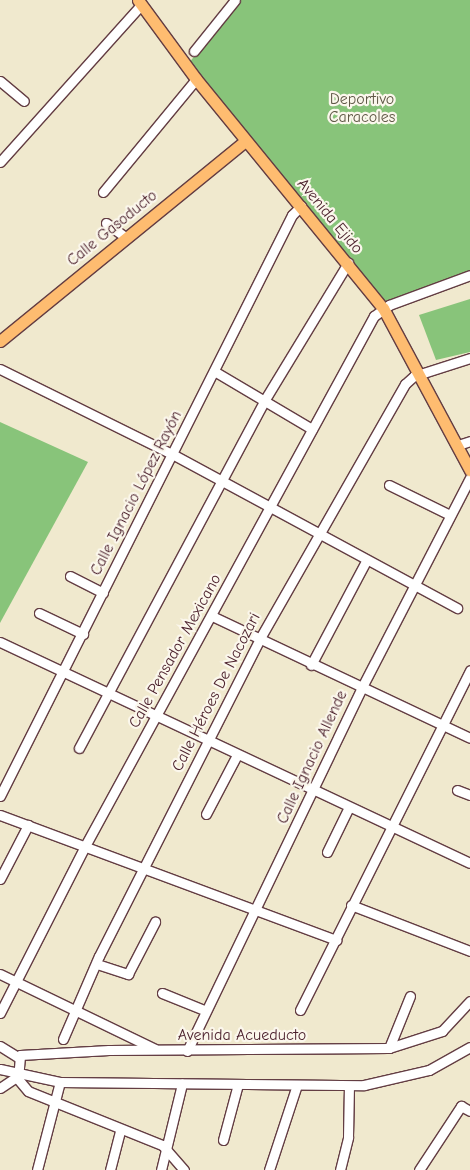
<!DOCTYPE html>
<html>
<head>
<meta charset="utf-8">
<style>
  body { margin:0 }
  #map { position:relative; width:470px; height:1170px; overflow:hidden; background:#f0e9ce; font-family:"Comic Neue",sans-serif }
  div>[style] { position:absolute }
  .green>* { inset:0; background:#88c47a }
  .roads { filter:drop-shadow(1px 0 #633d43) drop-shadow(-1px 0 #633d43) drop-shadow(0 1px #633d43) drop-shadow(0 -1px #633d43) }
  .minor>* { height:9px; margin:-4.5px; padding:0 4.5px; transform-origin:4.5px; border-radius:4.5px; background:#fff }
  .major>* { height:11px; margin:-5.5px; padding:0 5.5px; transform-origin:5.5px; border-radius:5.5px; background:#febc70 }
  span { translate:-50% -50%; white-space:nowrap; text-align:center; line-height:1.15; -webkit-text-stroke:4.5px #fbf7ec; paint-order:stroke }
  .park-label { font-size:16px; color:#605947 }
  .street-label { font-size:16px; color:#4a1f2b }
</style>
</head>
<body>
<div id="map">
  <div class="green">
    <i style="clip-path:polygon(238px 0,470px 0,470px 273px,379px 306px,189px 63px)"></i>
    <i style="clip-path:polygon(470px 299px,470px 352px,436px 360px,419px 315px)"></i>
    <i style="clip-path:polygon(0 422px,88px 462px,0 623px)"></i>
  </div>
  <div class="roads">
    <div class="minor">
      <i style="left:194px;top:51px;width:65px;rotate:-51.2deg"></i>
      <i style="left:0;top:81px;width:31px;rotate:40deg"></i>
      <i style="left:0;top:162px;width:211px;rotate:-48.1deg"></i>
      <i style="left:103px;top:192px;width:146px;rotate:-50.5deg"></i>
      <i style="left:106px;top:223px;width:24px;rotate:36deg"></i>
      <i style="left:0;top:369px;width:194px;rotate:26.3deg"></i>
      <i style="left:174px;top:455px;width:322px;rotate:28.4deg"></i>
      <i style="left:214px;top:371px;width:114px;rotate:30.6deg"></i>
      <i style="left:458px;top:445px;width:13px;rotate:-18deg"></i>
      <i style="left:389px;top:485px;width:68px;rotate:26.2deg"></i>
      <i style="left:70px;top:576px;width:37px;rotate:27deg"></i>
      <i style="left:39px;top:613px;width:49px;rotate:25.5deg"></i>
      <i style="left:212px;top:616px;width:285px;rotate:25.3deg"></i>
      <i style="left:0;top:642px;width:519px;rotate:25.18deg"></i>
      <i style="left:311px;top:665px;width:118px;rotate:-62.1deg"></i>
      <i style="left:79px;top:748px;width:393px;rotate:-61.9deg"></i>
      <i style="left:264px;top:401px;width:162px;rotate:-58.7deg"></i>
      <i style="left:457px;top:790px;width:14px;rotate:21deg"></i>
      <i style="left:0;top:796px;width:650px;rotate:-63.32deg"></i>
      <i style="left:292px;top:215px;width:13px;rotate:-45deg"></i>
      <i style="left:206px;top:814px;width:67px;rotate:-62.3deg"></i>
      <i style="left:0;top:815px;width:359px;rotate:20.4deg"></i>
      <i style="left:327px;top:852px;width:50px;rotate:-63.9deg"></i>
      <i style="left:0;top:879px;width:61px;rotate:-62.6deg"></i>
      <i style="left:351px;top:905px;width:128px;rotate:21.1deg"></i>
      <i style="left:97px;top:964px;width:33px;rotate:18deg"></i>
      <i style="left:128px;top:974px;width:59px;rotate:-62.6deg"></i>
      <i style="left:0;top:974px;width:172px;rotate:25.8deg"></i>
      <i style="left:162px;top:993px;width:45px;rotate:22deg"></i>
      <i style="left:300px;top:1010px;width:380px;rotate:-63.4deg"></i>
      <i style="left:0;top:1013px;width:187px;rotate:-63deg"></i>
      <i style="left:85px;top:846px;width:604px;rotate:-61.4deg"></i>
      <i style="left:374px;top:316px;width:19px;rotate:-36deg"></i>
      <i style="left:389px;top:305px;width:86px;rotate:-20.3deg"></i>
      <i style="left:63px;top:1039px;width:90px;rotate:-66.6deg"></i>
      <i style="left:99px;top:956px;width:354px;rotate:-63.1deg"></i>
      <i style="left:259px;top:640px;width:295px;rotate:-60.3deg"></i>
      <i style="left:405px;top:384px;width:12px;rotate:-42deg"></i>
      <i style="left:414px;top:376px;width:59px;rotate:-17.8deg"></i>
      <i style="left:0;top:1046px;width:22px;rotate:32deg"></i>
      <i style="left:389px;top:1048px;width:56px;rotate:-68deg"></i>
      <i style="left:187px;top:1051px;width:402px;rotate:-64.3deg"></i>
      <i style="left:361px;top:689px;width:237px;rotate:-62.7deg"></i>
      <i style="left:0;top:1069px;width:61px;rotate:12.2deg"></i>
      <i style="left:60px;top:1082px;width:304px;rotate:0.6deg"></i>
      <i style="left:364px;top:1085px;width:67px;rotate:-13deg"></i>
      <i style="left:429px;top:1070px;width:47px;rotate:-29.3deg"></i>
      <i style="left:0;top:1088px;width:22px;rotate:-34deg"></i>
      <i style="left:223px;top:1140px;width:58px;rotate:-75deg"></i>
      <i style="left:37px;top:1170px;width:91px;rotate:-75.4deg"></i>
      <i style="left:110px;top:1170px;width:40px;rotate:-75.6deg"></i>
      <i style="left:161px;top:1170px;width:89px;rotate:-76.3deg"></i>
      <i style="left:184px;top:1170px;width:33px;rotate:-131deg"></i>
      <i style="left:162px;top:1145px;width:144px;rotate:-158.1deg"></i>
      <i style="left:28px;top:1091px;width:16px;rotate:-130deg"></i>
      <i style="left:18px;top:1079px;width:24px;rotate:-85deg"></i>
      <i style="left:20px;top:1055px;width:89px;rotate:-3.2deg"></i>
      <i style="left:109px;top:1050px;width:280px;rotate:-0.4deg"></i>
      <i style="left:389px;top:1048px;width:56px;rotate:-17.8deg"></i>
      <i style="left:442px;top:1031px;width:41px;rotate:-47deg"></i>
      <i style="left:269px;top:1170px;width:89px;rotate:-71.8deg"></i>
      <i style="left:340px;top:1170px;width:34px;rotate:-76deg"></i>
      <i style="left:348px;top:1137px;width:51px;rotate:-88.9deg"></i>
      <i style="left:419px;top:1170px;width:77px;rotate:-56.7deg"></i>
      <i style="left:461px;top:1106px;width:10px;rotate:29deg"></i>
    </div>
    <div class="major">
      <i style="left:138px;top:0;width:98px;rotate:53.7deg"></i>
      <i style="left:196px;top:79px;width:296px;rotate:50.8deg"></i>
      <i style="left:383px;top:308px;width:184px;rotate:61.8deg"></i>
      <i style="left:0;top:341px;width:316px;rotate:-39.2deg"></i>
    </div>
  </div>
  <div class="park-label">
    <span style="left:362px;top:108px">Deportivo<br>Caracoles</span>
  </div>
  <div class="street-label">
    <span style="left:330px;top:216px;rotate:50deg">Avenida Ejido</span>
    <span style="left:112px;top:228px;rotate:-39deg">Calle Gasoducto</span>
    <span style="left:136px;top:493px;rotate:-63deg">Calle Ignacio López Rayón</span>
    <span style="left:175px;top:651px;rotate:-61deg">Calle Pensador Mexicano</span>
    <span style="left:216px;top:692px;rotate:-63deg">Calle Héroes De Nacozari</span>
    <span style="left:312px;top:757px;rotate:-65deg">Calle Ignacio Allende</span>
    <span style="left:242px;top:1035px">Avenida Acueducto</span>
  </div>
</div>
</body>
</html>
